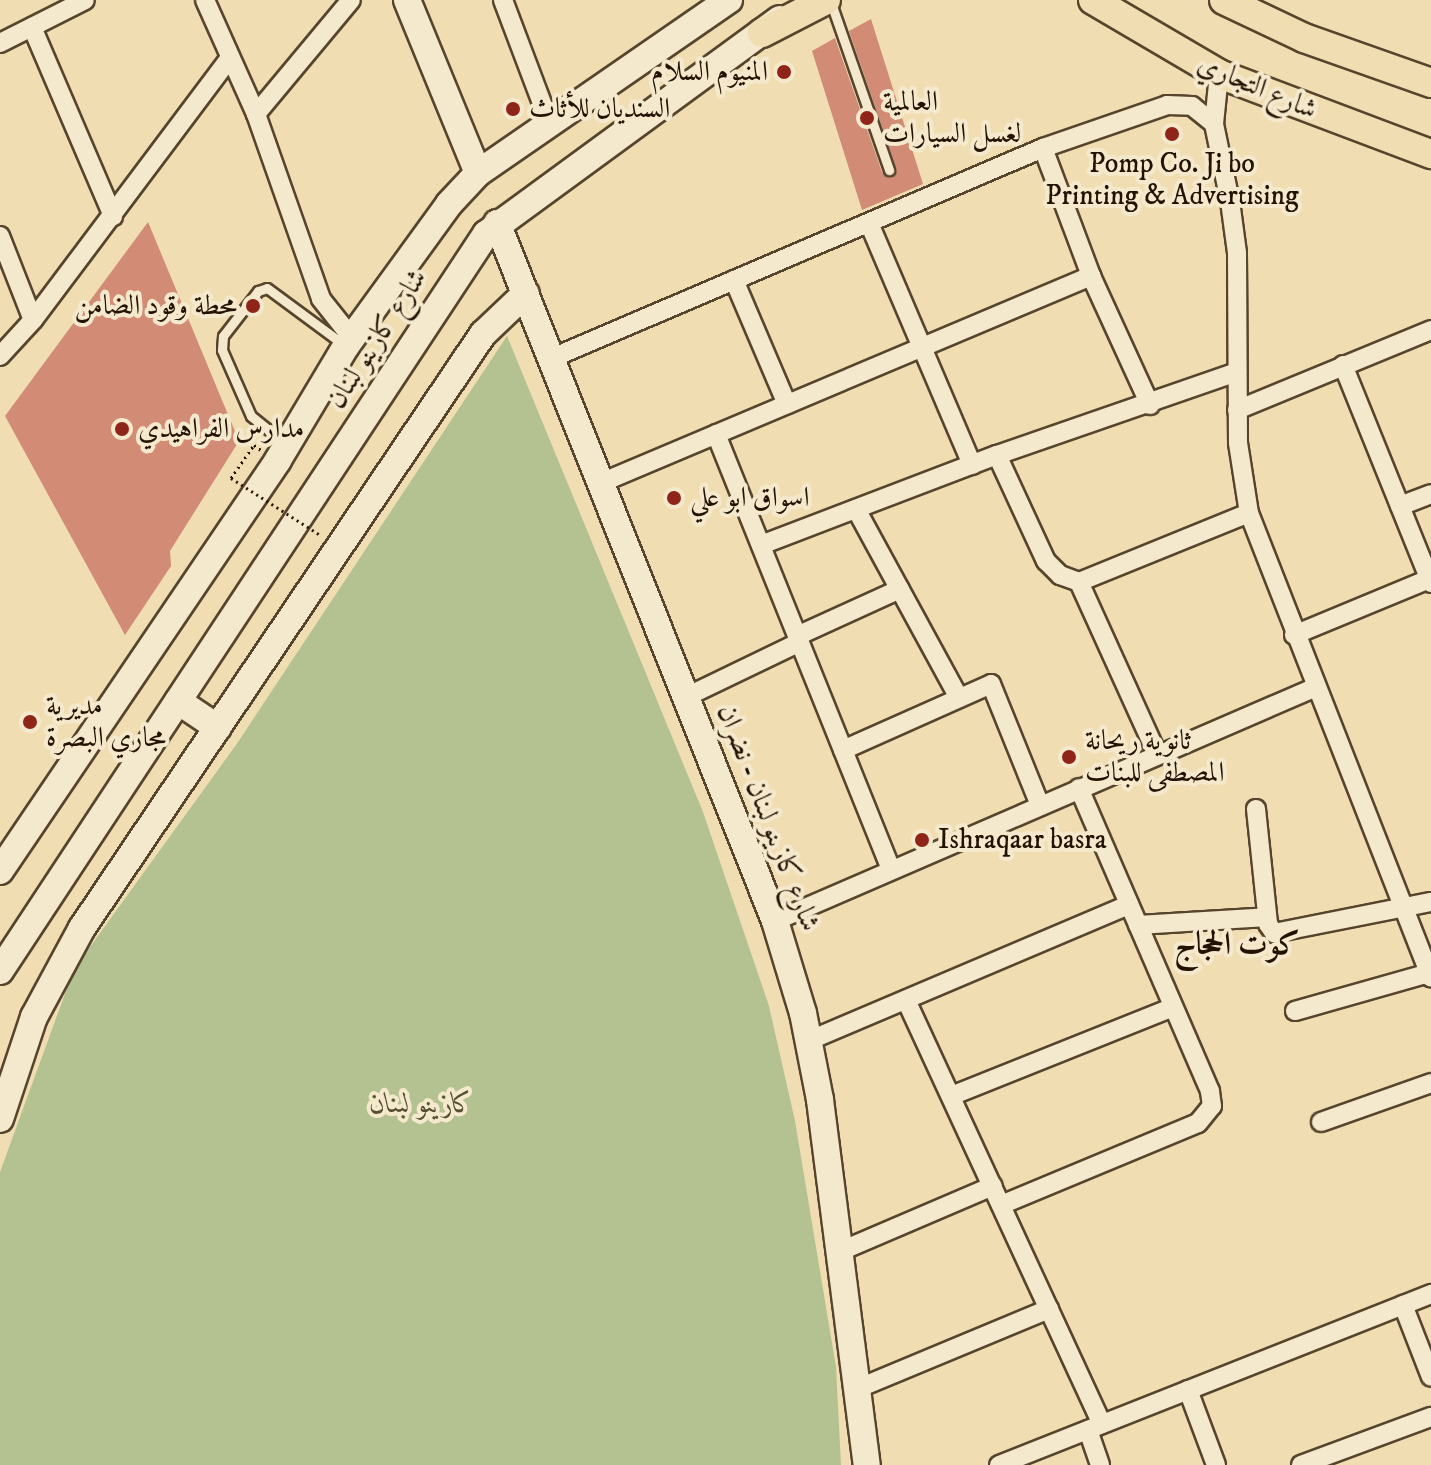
<!DOCTYPE html>
<html>
<head>
<meta charset="utf-8">
<style>
  body { margin:0 }
  #map { position:relative; width:1431px; height:1465px; overflow:hidden; background:#f0ddb2; font-family:"IM FELL DW Pica",Amiri,serif }
  div>[style] { position:absolute }
  .green>* { inset:0; background:#b4c291 }
  .building>* { inset:0; background:#d28b75 }
  .path>* { height:3px; margin-top:-1.5px; transform-origin:0; background:repeating-linear-gradient(90deg,#231200 0 2px,transparent 0 6px) }
  .roads { filter:drop-shadow(2px 0 #56452c) drop-shadow(-2px 0 #56452c) drop-shadow(0 2px #56452c) drop-shadow(0 -2px #56452c) }
  .lane>* { height:9px; margin:-4.5px; padding:0 4.5px; transform-origin:4.5px; border-radius:4.5px; background:#f5e9cd }
  .street>* { height:18px; margin:-9px; padding:0 9px; transform-origin:9px; border-radius:9px; background:#f5e9cd }
  .secondary>* { height:26px; margin:-13px; padding:0 13px; transform-origin:13px; border-radius:13px; background:#f5e9cd }
  .primary>* { height:28px; margin:-14px; padding:0 14px; transform-origin:14px; border-radius:14px; background:#f0ddb2 }
  .path-bridge>* { height:3px; margin-top:-1.5px; transform-origin:0; background:repeating-linear-gradient(90deg,#231200 0 2px,transparent 0 6px) }
  .dots>* { width:22px; height:22px; translate:-50% -50%; box-sizing:border-box; border:4px solid #f5e9cd; border-radius:50% }
  span { translate:-50% -50%; white-space:nowrap; text-align:center; line-height:1.15; -webkit-text-stroke:8px #f5e9cd; paint-order:stroke }
  .poi-label { font-size:28px; color:#231200 }
  .right { translate:-100% -50%; text-align:right }
  .left { translate:0 -50%; text-align:left }
  .street-label { font-size:28px; color:#231200 }
  .park-label { font-size:28px; color:#565033; font-style:italic }
  .quarter-label { font-size:32px; color:#231200; font-weight:700 }
</style>
</head>
<body>
<div id="map">
  <div class="green">
    <i style="clip-path:polygon(507px 336px,703px 812px,769px 1006px,795px 1121px,836px 1367px,841px 1465px,0 1465px,0 1172px,74px 969px,236px 745px)"></i>
  </div>
  <div class="building">
    <i style="clip-path:polygon(871px 19px,923px 184px,862px 210px,812px 51px,835px 38px,882px 172px,892px 177px,896px 168px,849px 31px)"></i>
    <i style="clip-path:polygon(148px 222px,239px 441px,170px 551px,171px 566px,125px 635px,5px 416px)"></i>
  </div>
  <div class="path">
    <i style="left:231px;top:478px;width:40px;rotate:-55.1deg"></i>
    <i style="left:254px;top:445px;width:9px;rotate:36deg"></i>
  </div>
  <div class="roads">
    <div class="lane">
      <i style="left:831px;top:3px;width:177px;rotate:70.8deg"></i>
      <i style="left:286px;top:444px;width:45px;rotate:-141.3deg"></i>
      <i style="left:251px;top:416px;width:72px;rotate:-113.7deg"></i>
      <i style="left:222px;top:350px;width:14px;rotate:-86deg"></i>
      <i style="left:223px;top:336px;width:57px;rotate:-52.1deg"></i>
      <i style="left:258px;top:291px;width:9px;rotate:-18deg"></i>
      <i style="left:267px;top:288px;width:94px;rotate:36.4deg"></i>
    </div>
    <div class="street">
      <i style="left:205px;top:0;width:125px;rotate:65.9deg"></i>
      <i style="left:256px;top:114px;width:196px;rotate:70.6deg"></i>
      <i style="left:321px;top:299px;width:50px;rotate:51.5deg"></i>
      <i style="left:503px;top:0;width:130px;rotate:69.3deg"></i>
      <i style="left:32px;top:27px;width:206px;rotate:66.8deg"></i>
      <i style="left:0;top:43px;width:95px;rotate:-26.8deg"></i>
      <i style="left:256px;top:114px;width:148px;rotate:-50.2deg"></i>
      <i style="left:1214px;top:124px;width:50px;rotate:-84.3deg"></i>
      <i style="left:1043px;top:148px;width:137px;rotate:69.4deg"></i>
      <i style="left:1091px;top:276px;width:142px;rotate:65.4deg"></i>
      <i style="left:869px;top:223px;width:263px;rotate:66.9deg"></i>
      <i style="left:0;top:236px;width:90px;rotate:68.6deg"></i>
      <i style="left:734px;top:280px;width:135px;rotate:66.9deg"></i>
      <i style="left:0;top:356px;width:49px;rotate:-47.5deg"></i>
      <i style="left:33px;top:320px;width:325px;rotate:-53.1deg"></i>
      <i style="left:552px;top:358px;width:534px;rotate:-23.16deg"></i>
      <i style="left:1043px;top:148px;width:131px;rotate:-19.1deg"></i>
      <i style="left:1167px;top:105px;width:25px;rotate:2deg"></i>
      <i style="left:1192px;top:106px;width:28px;rotate:39deg"></i>
      <i style="left:1214px;top:124px;width:79px;rotate:78.3deg"></i>
      <i style="left:1230px;top:201px;width:52px;rotate:82.3deg"></i>
      <i style="left:1237px;top:253px;width:190px;rotate:89.7deg"></i>
      <i style="left:1238px;top:443px;width:71px;rotate:81.1deg"></i>
      <i style="left:1249px;top:513px;width:499px;rotate:68.6deg"></i>
      <i style="left:1343px;top:365px;width:235px;rotate:68deg"></i>
      <i style="left:1237px;top:410px;width:210px;rotate:-22.4deg"></i>
      <i style="left:716px;top:434px;width:470px;rotate:68.1deg"></i>
      <i style="left:997px;top:455px;width:117px;rotate:65.2deg"></i>
      <i style="left:1046px;top:561px;width:20px;rotate:45deg"></i>
      <i style="left:1060px;top:575px;width:20px;rotate:20deg"></i>
      <i style="left:1079px;top:582px;width:183px;rotate:-22.1deg"></i>
      <i style="left:603px;top:482px;width:530px;rotate:-22.89deg"></i>
      <i style="left:1400px;top:506px;width:33px;rotate:-21deg"></i>
      <i style="left:856px;top:509px;width:215px;rotate:61.4deg"></i>
      <i style="left:761px;top:545px;width:253px;rotate:-20.9deg"></i>
      <i style="left:997px;top:455px;width:254px;rotate:-19.1deg"></i>
      <i style="left:1079px;top:582px;width:189px;rotate:65.6deg"></i>
      <i style="left:1294px;top:635px;width:146px;rotate:-22.5deg"></i>
      <i style="left:797px;top:636px;width:113px;rotate:-24.5deg"></i>
      <i style="left:688px;top:696px;width:124px;rotate:-25.7deg"></i>
      <i style="left:843px;top:750px;width:162px;rotate:-24deg"></i>
      <i style="left:991px;top:684px;width:131px;rotate:68deg"></i>
      <i style="left:1256px;top:809px;width:116px;rotate:84deg"></i>
      <i style="left:1268px;top:924px;width:11px;rotate:56deg"></i>
      <i style="left:1274px;top:933px;width:160px;rotate:-11.2deg"></i>
      <i style="left:775px;top:921px;width:589px;rotate:-23.39deg"></i>
      <i style="left:1138px;top:925px;width:129px;rotate:-3.5deg"></i>
      <i style="left:906px;top:1000px;width:467px;rotate:65.2deg"></i>
      <i style="left:1295px;top:1011px;width:139px;rotate:-15.8deg"></i>
      <i style="left:808px;top:1041px;width:349px;rotate:-23deg"></i>
      <i style="left:951px;top:1096px;width:239px;rotate:-21.8deg"></i>
      <i style="left:1321px;top:1122px;width:117px;rotate:-19.5deg"></i>
      <i style="left:1001px;top:1205px;width:213px;rotate:-22.6deg"></i>
      <i style="left:1198px;top:1123px;width:22px;rotate:-51deg"></i>
      <i style="left:1212px;top:1106px;width:15px;rotate:-98deg"></i>
      <i style="left:1210px;top:1091px;width:330px;rotate:-113.4deg"></i>
      <i style="left:841px;top:1251px;width:165px;rotate:-23.2deg"></i>
      <i style="left:1403px;top:1305px;width:77px;rotate:68.7deg"></i>
      <i style="left:859px;top:1388px;width:206px;rotate:-22.6deg"></i>
      <i style="left:1188px;top:1390px;width:80px;rotate:69.5deg"></i>
      <i style="left:1088px;top:1430px;width:37px;rotate:71deg"></i>
      <i style="left:999px;top:1465px;width:465px;rotate:-21.6deg"></i>
      <i style="left:1301px;top:1465px;width:139px;rotate:-20.3deg"></i>
    </div>
    <div class="secondary">
      <i style="left:407px;top:0;width:187px;rotate:67.7deg"></i>
      <i style="left:497px;top:223px;width:751px;rotate:68.28deg"></i>
      <i style="left:775px;top:921px;width:96px;rotate:73.1deg"></i>
      <i style="left:803px;top:1013px;width:89px;rotate:78.9deg"></i>
      <i style="left:820px;top:1100px;width:368px;rotate:82.7deg"></i>
      <i style="left:178px;top:701px;width:48px;rotate:34deg"></i>
      <i style="left:0;top:871px;width:496px;rotate:-55.9deg"></i>
      <i style="left:278px;top:460px;width:133px;rotate:-59.2deg"></i>
      <i style="left:346px;top:346px;width:175px;rotate:-54deg"></i>
      <i style="left:449px;top:204px;width:42px;rotate:-46.9deg"></i>
      <i style="left:478px;top:173px;width:305px;rotate:-34.6deg"></i>
      <i style="left:0;top:971px;width:883px;rotate:-56.6deg"></i>
      <i style="left:486px;top:234px;width:364px;rotate:-36.2deg"></i>
      <i style="left:0;top:1119px;width:108px;rotate:-71.6deg"></i>
      <i style="left:34px;top:1017px;width:101px;rotate:-61.7deg"></i>
      <i style="left:82px;top:928px;width:717px;rotate:-55.98deg"></i>
      <i style="left:483px;top:334px;width:59px;rotate:-43.6deg"></i>
    </div>
    <div class="primary">
      <i style="left:1093px;top:0;width:146px;rotate:30.4deg"></i>
      <i style="left:1219px;top:74px;width:227px;rotate:20.7deg"></i>
      <i style="left:1224px;top:0;width:89px;rotate:25.4deg"></i>
      <i style="left:1304px;top:38px;width:135px;rotate:19.5deg"></i>
      <i style="left:762px;top:33px;width:72px;rotate:-27.3deg"></i>
    </div>
  </div>
  <div class="path-bridge">
    <i style="left:231px;top:478px;width:106px;rotate:32.6deg"></i>
  </div>
  <div class="dots">
    <i style="left:784px;top:72px;background:#8f2418"></i>
    <i style="left:513px;top:109px;background:#8f2418"></i>
    <i style="left:867px;top:118px;background:#8f2418"></i>
    <i style="left:1172px;top:134px;background:#8f2418"></i>
    <i style="left:253px;top:306px;background:#8f2418"></i>
    <i style="left:122px;top:429px;background:#8f2418"></i>
    <i style="left:674px;top:498px;background:#8f2418"></i>
    <i style="left:30px;top:722px;background:#8f2418"></i>
    <i style="left:1069px;top:757px;background:#8f2418"></i>
    <i style="left:922px;top:840px;background:#8f2418"></i>
  </div>
  <div class="poi-label">
    <span class="right" style="left:768px;top:72px">المنيوم السلام</span>
    <span class="left" style="left:883px;top:118px">العالمية<br>لغسل السيارات</span>
    <span class="left" style="left:529px;top:109px">السنديان للأثاث</span>
    <span style="left:1172px;top:180px">Pomp Co. Ji bo<br>Printing &amp; Advertising</span>
    <span class="right" style="left:237px;top:306px">محطة وقود الضامن</span>
    <span class="left" style="left:138px;top:429px">مدارس الفراهيدي</span>
    <span class="left" style="left:690px;top:498px">اسواق ابو علي</span>
    <span class="left" style="left:46px;top:722px">مديرية<br>مجاري البصرة</span>
    <span class="left" style="left:1085px;top:757px">ثانوية ريحانة<br>المصطفى للبنات</span>
    <span class="left" style="left:938px;top:840px">Ishraqaar basra</span>
  </div>
  <div class="street-label">
    <span style="left:1257px;top:87px;rotate:23deg">شارع التجاري</span>
    <span style="left:377px;top:339px;rotate:-57deg">شارع كازينو لبنان</span>
    <span style="left:768px;top:818px;rotate:69deg">شارع كازينو لبنان - نضران</span>
  </div>
  <div class="park-label">
    <span style="left:422px;top:1104px">كازينو لبنان</span>
  </div>
  <div class="quarter-label">
    <span style="left:1237px;top:945px">كوت الحجاج</span>
  </div>
</div>
</body>
</html>
